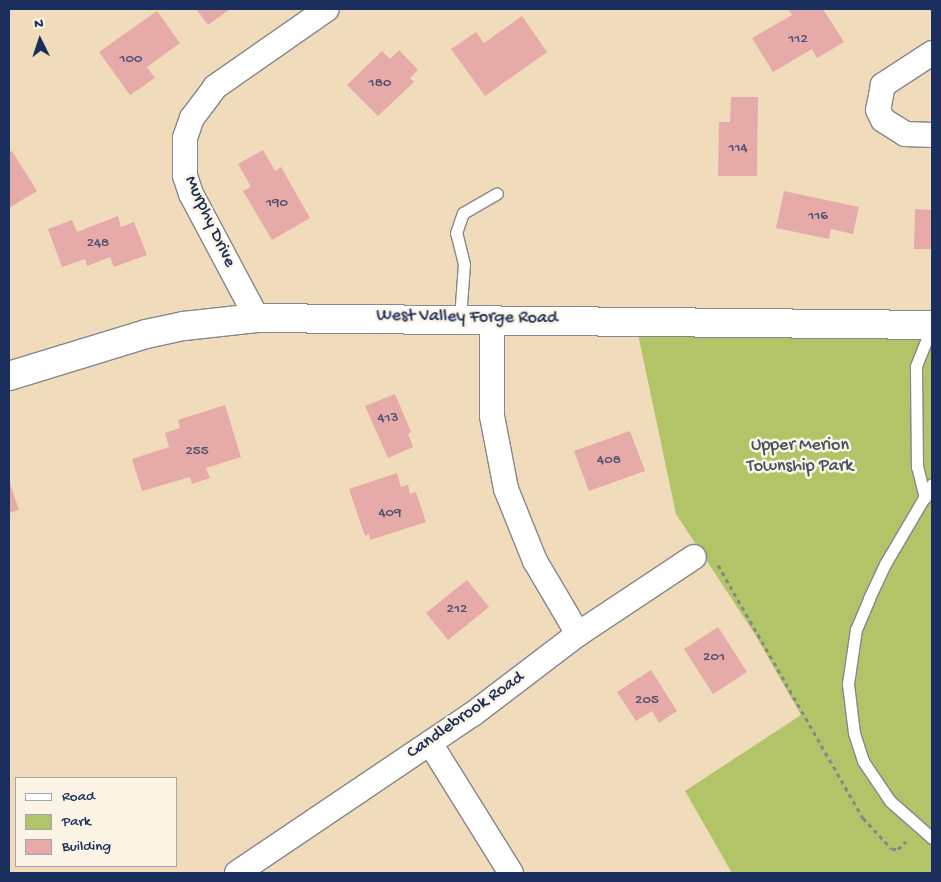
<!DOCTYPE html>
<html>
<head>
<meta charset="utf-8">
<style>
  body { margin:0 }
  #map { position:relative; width:941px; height:882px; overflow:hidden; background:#f0dcbb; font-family:"Gochi Hand",sans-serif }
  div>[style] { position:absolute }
  .green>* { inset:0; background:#b2c468 }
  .building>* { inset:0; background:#e6aaa8 }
  .path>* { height:3px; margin-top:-1.5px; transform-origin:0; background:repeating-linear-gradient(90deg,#86868c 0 4px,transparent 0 8px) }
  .roads { filter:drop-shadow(1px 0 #86868c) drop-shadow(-1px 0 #86868c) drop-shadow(0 1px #86868c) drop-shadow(0 -1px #86868c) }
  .lane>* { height:11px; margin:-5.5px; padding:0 5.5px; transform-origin:5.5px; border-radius:5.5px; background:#fff }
  .street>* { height:24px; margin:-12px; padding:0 12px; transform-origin:12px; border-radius:12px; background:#fff }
  .secondary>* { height:28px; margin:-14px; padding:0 14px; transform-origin:14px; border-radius:14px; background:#fff }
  span { translate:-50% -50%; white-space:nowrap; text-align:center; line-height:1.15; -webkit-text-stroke:5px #fcf5e5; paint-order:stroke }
  .number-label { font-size:15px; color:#4e4e70 }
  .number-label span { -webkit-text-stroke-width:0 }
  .street-label { font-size:18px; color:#1b2f5e }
  .park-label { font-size:18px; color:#415460 }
  .frame { position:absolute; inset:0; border:10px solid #1b2f5e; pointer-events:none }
  .legend { position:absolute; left:15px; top:777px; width:162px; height:90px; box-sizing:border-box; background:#fcf5e5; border:1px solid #a2a6af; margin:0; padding:6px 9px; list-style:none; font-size:15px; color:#1b2f5e }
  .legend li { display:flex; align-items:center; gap:10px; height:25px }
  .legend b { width:25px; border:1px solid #a2a6af }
  .north { position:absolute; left:15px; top:15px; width:50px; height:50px; -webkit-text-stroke:4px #fcf5e5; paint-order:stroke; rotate:356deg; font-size:14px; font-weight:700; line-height:20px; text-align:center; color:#1b2f5e }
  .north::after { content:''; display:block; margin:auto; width:18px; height:22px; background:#1b2f5e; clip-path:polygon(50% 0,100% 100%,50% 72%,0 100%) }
</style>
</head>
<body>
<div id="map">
  <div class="green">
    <i style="clip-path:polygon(635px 320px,932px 325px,932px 873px,732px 873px,685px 791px,801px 715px,756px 636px,676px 514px)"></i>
  </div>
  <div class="building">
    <i style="clip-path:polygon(196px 9px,230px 9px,208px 25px)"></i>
    <i style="clip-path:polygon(788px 9px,823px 9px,844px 42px,817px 58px,812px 49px,773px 72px,752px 38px,792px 15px)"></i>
    <i style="clip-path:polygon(157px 11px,180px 43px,147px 67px,155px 78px,130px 95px,99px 52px)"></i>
    <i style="clip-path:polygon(522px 16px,547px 52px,485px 96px,451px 49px,476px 32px,484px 43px)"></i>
    <i style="clip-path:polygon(399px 50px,418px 70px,410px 78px,414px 82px,378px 116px,347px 85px,382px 51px,390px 59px)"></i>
    <i style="clip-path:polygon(731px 97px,758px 97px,757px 176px,718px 176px,719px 122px,730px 122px)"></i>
    <i style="clip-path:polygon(263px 150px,275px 171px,281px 167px,310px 218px,272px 240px,243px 191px,251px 187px,238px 164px)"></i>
    <i style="clip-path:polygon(12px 151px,37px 191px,9px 208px,9px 153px)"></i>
    <i style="clip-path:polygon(784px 191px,859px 207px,853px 234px,831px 229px,829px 239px,776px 228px)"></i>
    <i style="clip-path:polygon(915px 209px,932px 210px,932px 249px,914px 249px)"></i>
    <i style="clip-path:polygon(118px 216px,121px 227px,134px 222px,147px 255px,114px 267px,110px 257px,87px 266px,85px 259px,62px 267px,48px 229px,72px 220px,77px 232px)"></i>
    <i style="clip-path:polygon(395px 394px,411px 432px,408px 434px,413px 447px,388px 458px,365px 406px)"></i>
    <i style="clip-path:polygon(225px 405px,241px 457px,206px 468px,210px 478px,192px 484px,190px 477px,142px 491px,132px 459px,169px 447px,165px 433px,180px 428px,178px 420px)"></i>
    <i style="clip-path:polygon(630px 431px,645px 471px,589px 491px,574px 451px)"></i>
    <i style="clip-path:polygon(397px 473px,401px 487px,408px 485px,410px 494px,416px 492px,426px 522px,370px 540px,369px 534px,365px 536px,349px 489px)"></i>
    <i style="clip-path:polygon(9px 481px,19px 510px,9px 513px)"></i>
    <i style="clip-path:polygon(467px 580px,489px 607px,448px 640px,426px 613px)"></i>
    <i style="clip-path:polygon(718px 627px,747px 672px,713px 694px,684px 649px)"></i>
    <i style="clip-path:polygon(651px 670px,677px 711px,659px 723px,652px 711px,636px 721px,617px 692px)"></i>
  </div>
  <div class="path">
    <i style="left:718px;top:565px;width:292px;rotate:60.2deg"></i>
    <i style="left:863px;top:818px;width:42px;rotate:46.9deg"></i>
    <i style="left:892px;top:849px;width:6px"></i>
    <i style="left:898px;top:849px;width:11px;rotate:-45deg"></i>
  </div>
  <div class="roads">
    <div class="lane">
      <i style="left:460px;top:318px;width:54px;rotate:-85.8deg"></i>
      <i style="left:464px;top:264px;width:32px;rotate:-104deg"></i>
      <i style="left:456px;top:233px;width:21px;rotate:-71deg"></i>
      <i style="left:463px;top:213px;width:39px;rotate:-30deg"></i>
      <i style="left:932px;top:484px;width:93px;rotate:120.4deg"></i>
      <i style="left:885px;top:564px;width:38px;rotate:115deg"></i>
      <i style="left:869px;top:599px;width:33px;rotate:113deg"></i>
      <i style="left:856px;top:629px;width:56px;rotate:98.3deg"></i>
      <i style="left:848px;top:684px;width:49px;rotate:83deg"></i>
      <i style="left:854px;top:733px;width:29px;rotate:72deg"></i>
      <i style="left:863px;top:761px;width:48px;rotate:56deg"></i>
      <i style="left:890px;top:801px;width:56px;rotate:41.4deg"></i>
      <i style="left:925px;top:498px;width:32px;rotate:-104deg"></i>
      <i style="left:917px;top:467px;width:101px;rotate:-90.6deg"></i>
      <i style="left:916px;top:366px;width:43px;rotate:-68.2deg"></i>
    </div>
    <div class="street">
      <i style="left:932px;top:53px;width:59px;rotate:146.9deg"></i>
      <i style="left:883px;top:85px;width:25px;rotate:101deg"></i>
      <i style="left:878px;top:110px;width:11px;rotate:63deg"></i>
      <i style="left:883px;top:120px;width:26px;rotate:32deg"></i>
      <i style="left:905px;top:134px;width:27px;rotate:2deg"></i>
      <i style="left:257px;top:318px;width:140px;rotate:-118deg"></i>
      <i style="left:191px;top:194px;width:19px;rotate:-108deg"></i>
      <i style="left:185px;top:176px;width:38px;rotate:-90deg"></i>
      <i style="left:185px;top:138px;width:21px;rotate:-71deg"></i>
      <i style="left:192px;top:118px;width:39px;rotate:-53deg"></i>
      <i style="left:215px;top:87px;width:136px;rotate:-34.9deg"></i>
      <i style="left:492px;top:319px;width:97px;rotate:90deg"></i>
      <i style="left:492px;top:416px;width:74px;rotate:79.1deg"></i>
      <i style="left:506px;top:489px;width:78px;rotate:68.1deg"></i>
      <i style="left:535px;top:561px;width:85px;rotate:59.5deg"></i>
      <i style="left:430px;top:743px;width:153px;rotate:58.1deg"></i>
      <i style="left:237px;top:873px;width:285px;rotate:-34deg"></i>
      <i style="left:473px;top:714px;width:132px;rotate:-37.3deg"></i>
      <i style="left:578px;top:634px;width:139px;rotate:-33.6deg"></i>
    </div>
    <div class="secondary">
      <i style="left:9px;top:376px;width:143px;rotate:-17deg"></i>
      <i style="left:146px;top:334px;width:39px;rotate:-12deg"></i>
      <i style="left:184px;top:326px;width:73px;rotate:-6.3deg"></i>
      <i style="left:257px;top:318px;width:675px;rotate:0.59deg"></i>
    </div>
  </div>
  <div class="number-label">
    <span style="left:798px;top:40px">112</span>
    <span style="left:131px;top:60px">100</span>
    <span style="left:380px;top:84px">180</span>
    <span style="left:738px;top:149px">114</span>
    <span style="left:277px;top:204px">190</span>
    <span style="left:818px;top:217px">116</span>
    <span style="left:98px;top:244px">248</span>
    <span style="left:388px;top:419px">413</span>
    <span style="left:197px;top:452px">255</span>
    <span style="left:609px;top:461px">408</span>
    <span style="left:390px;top:514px">409</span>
    <span style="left:457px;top:610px">212</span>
    <span style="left:714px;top:658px">201</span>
    <span style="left:647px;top:701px">205</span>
  </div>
  <div class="street-label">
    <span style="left:209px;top:222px;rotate:65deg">Murphy Drive</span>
    <span style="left:467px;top:318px;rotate:1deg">West Valley Forge Road</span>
    <span style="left:466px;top:716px;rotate:-35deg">Candlebrook Road</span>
  </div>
  <div class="park-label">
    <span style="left:800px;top:457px">Upper Merion<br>Township Park</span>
  </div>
  <div class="frame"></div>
  <ul class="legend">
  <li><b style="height:6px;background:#fff"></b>Road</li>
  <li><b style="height:14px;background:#b2c468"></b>Park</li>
  <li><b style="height:14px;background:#e6aaa8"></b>Building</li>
  </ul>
  <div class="north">N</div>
</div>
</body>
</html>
